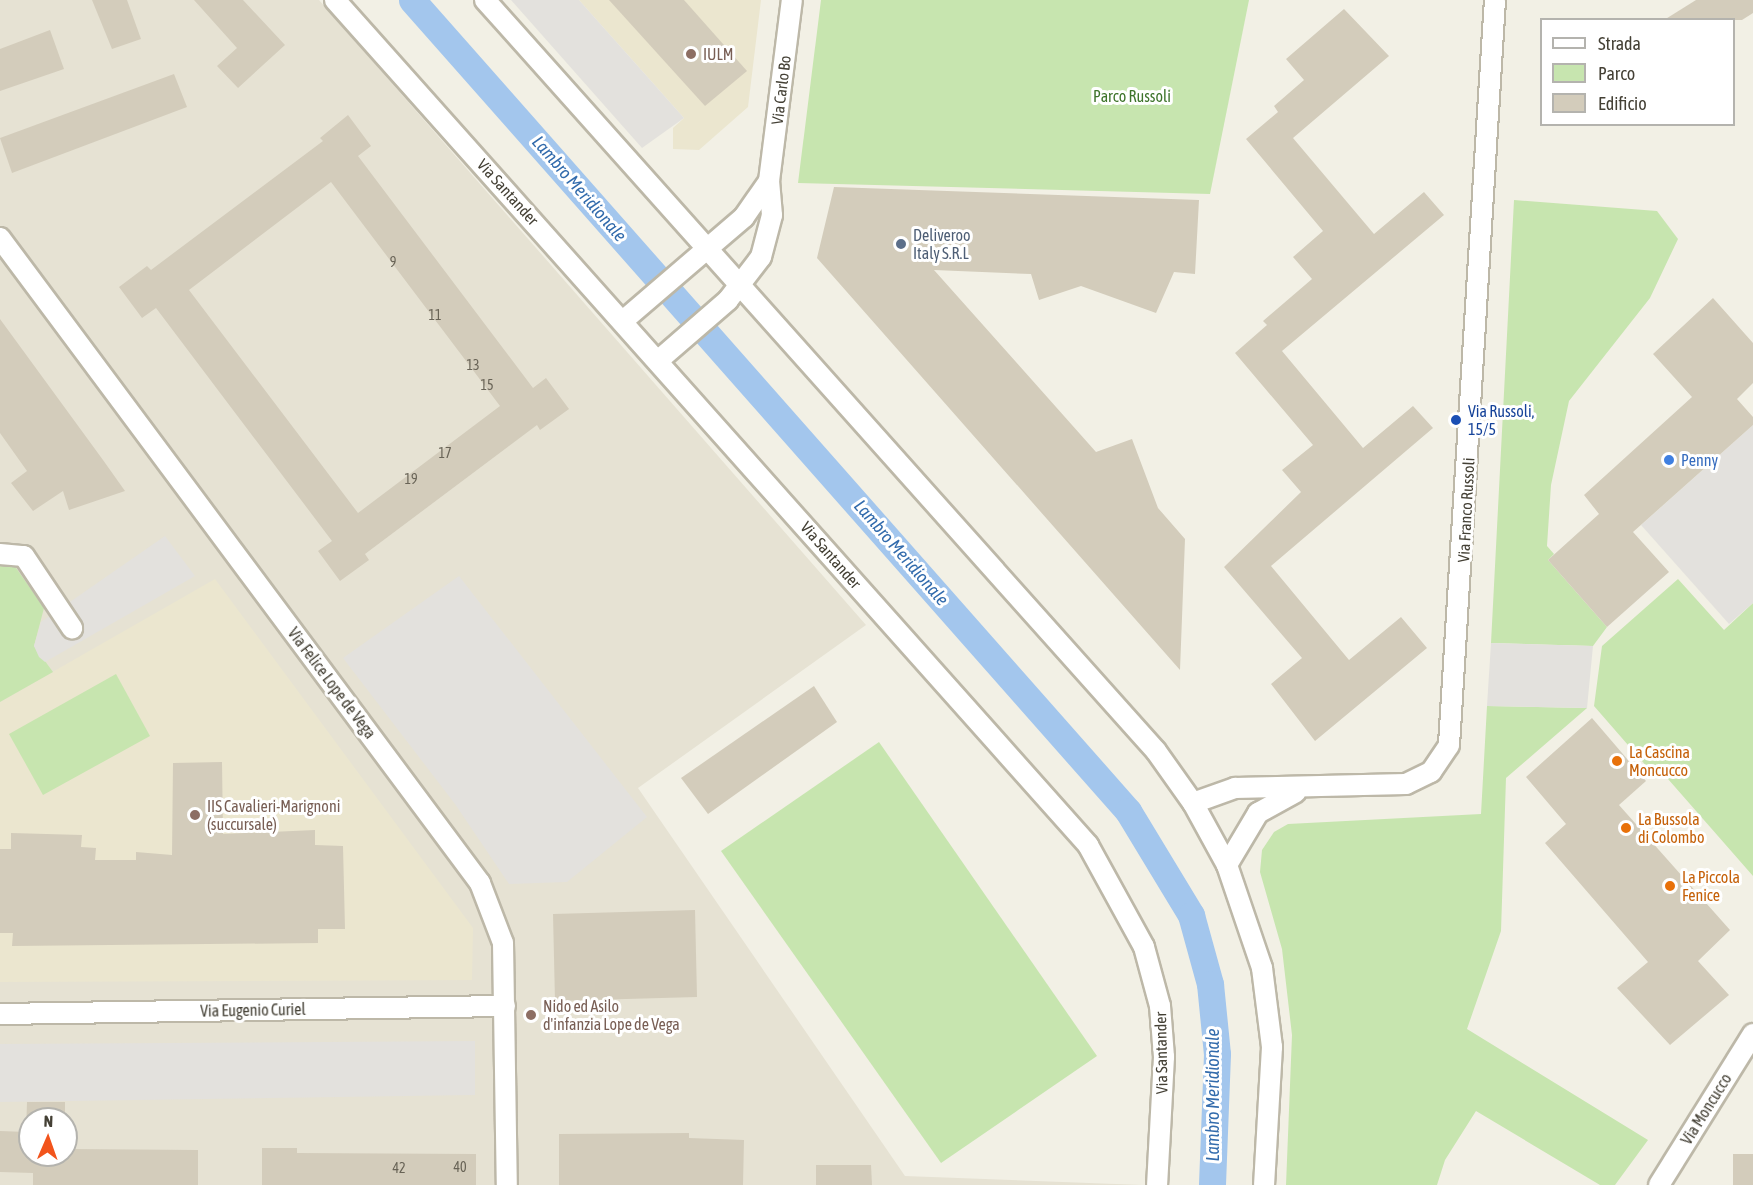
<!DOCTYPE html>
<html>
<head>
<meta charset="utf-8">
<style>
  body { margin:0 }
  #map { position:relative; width:1753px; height:1185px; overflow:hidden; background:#f2f0e5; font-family:"Asap Condensed",sans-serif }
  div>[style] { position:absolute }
  .residential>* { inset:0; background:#e6e2d3 }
  .education>* { inset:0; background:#ebe6cf }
  .green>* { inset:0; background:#c7e5af }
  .parking>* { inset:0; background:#e3e1dd }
  .canal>* { height:27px; margin:-13.5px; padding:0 13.5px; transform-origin:13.5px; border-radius:13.5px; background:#a3c6ed }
  .building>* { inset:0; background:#d3ccbb }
  .roads { filter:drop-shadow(2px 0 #bdb8a8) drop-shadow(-2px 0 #bdb8a8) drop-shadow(0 2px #bdb8a8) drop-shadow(0 -2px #bdb8a8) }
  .street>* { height:20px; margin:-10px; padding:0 10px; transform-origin:10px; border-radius:10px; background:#fff }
  .dots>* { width:16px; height:16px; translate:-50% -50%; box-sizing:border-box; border:3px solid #fff; border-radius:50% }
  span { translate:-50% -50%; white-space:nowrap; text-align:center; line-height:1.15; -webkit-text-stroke:6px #fff; paint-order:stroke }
  .number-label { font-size:14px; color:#686356 }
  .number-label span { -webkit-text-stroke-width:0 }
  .education-label { font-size:16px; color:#785e54 }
  .left { translate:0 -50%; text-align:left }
  .street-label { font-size:16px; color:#444035 }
  .park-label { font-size:16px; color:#3e742b }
  .service-label { font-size:16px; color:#4e5e75 }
  .transit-label { font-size:16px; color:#164399 }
  .shop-label { font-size:16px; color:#366cbe }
  .food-label { font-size:16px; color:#c56008 }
  .water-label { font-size:18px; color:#326bac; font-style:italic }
  .legend { position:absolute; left:1540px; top:18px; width:195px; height:108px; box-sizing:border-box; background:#fff; border:2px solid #b4b3ae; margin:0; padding:8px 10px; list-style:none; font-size:18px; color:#444035 }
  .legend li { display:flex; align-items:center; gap:12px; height:30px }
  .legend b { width:30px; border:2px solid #b4b3ae }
  .north { position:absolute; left:18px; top:1107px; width:60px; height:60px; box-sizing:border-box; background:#fff; border:2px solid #b4b3ae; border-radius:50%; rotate:2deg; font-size:16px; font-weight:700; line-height:24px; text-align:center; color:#444035 }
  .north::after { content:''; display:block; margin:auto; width:21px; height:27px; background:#f2541c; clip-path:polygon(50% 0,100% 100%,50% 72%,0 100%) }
</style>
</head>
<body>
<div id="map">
  <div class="residential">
    <i style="clip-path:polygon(evenodd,0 0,319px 0,866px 625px,638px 788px,905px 1176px,1142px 1185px,0 1185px,0 0,30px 1119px,66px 1119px,66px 1155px,30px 1155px,30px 1119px)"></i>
  </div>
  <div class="education">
    <i style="clip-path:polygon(579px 0,761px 0,748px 107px,699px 150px,673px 149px,673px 128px,684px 118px)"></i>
    <i style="clip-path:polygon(215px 579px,473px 928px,472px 980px,0 982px,0 702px)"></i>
  </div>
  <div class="green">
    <i style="clip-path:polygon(821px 0,1249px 0,1210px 194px,798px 183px)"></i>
    <i style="clip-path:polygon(1514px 200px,1657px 211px,1678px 239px,1650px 298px,1569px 401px,1551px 485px,1547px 546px,1554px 554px,1548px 560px,1607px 627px,1593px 646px,1491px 643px)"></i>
    <i style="clip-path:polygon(12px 562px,44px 608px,34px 646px,53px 672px,0 702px,0 566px)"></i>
    <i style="clip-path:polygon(1678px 579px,1724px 630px,1753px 603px,1753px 876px,1661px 771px,1655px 776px,1594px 706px,1602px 646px)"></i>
    <i style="clip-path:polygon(116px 674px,150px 736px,43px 795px,9px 734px)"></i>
    <i style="clip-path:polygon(1487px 706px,1587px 708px,1506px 778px,1501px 931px,1467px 1029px,1648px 1140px,1615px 1185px,1600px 1185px,1476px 1111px,1445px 1160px,1437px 1185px,1286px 1185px,1292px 1035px,1282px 949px,1260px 872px,1262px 850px,1274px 832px,1288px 824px,1481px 814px)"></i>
    <i style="clip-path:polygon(879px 742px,1097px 1056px,941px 1163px,721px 851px)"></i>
  </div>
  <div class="parking">
    <i style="clip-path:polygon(511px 0,579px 0,684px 118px,642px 148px)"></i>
    <i style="clip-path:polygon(1753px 425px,1753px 603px,1729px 624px,1641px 525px)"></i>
    <i style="clip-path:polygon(165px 536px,195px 576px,45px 662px,39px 657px,34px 646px,41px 622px)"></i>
    <i style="clip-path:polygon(459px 576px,647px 817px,567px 882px,509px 884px,455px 804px,343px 658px)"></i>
    <i style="clip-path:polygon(1491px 643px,1593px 646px,1587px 708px,1487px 706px)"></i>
    <i style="clip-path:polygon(475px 1041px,475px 1095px,0 1102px,0 1044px)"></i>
  </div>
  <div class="canal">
    <i style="left:412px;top:0;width:1082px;rotate:48.56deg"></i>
    <i style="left:1128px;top:811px;width:122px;rotate:58.8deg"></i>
    <i style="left:1191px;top:915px;width:72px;rotate:74.6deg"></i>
    <i style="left:1210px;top:984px;width:70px;rotate:84.3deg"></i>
    <i style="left:1217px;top:1054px;width:131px;rotate:92.2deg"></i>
  </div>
  <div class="building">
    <i style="clip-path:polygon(92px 0,127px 0,141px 39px,112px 49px)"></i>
    <i style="clip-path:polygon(194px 0,243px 0,285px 45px,238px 88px,217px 66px,237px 48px)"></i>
    <i style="clip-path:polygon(609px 0,684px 0,747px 71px,705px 106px)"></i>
    <i style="clip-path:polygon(1696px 0,1753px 0,1753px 13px,1742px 20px,1664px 20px)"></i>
    <i style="clip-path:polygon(1344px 9px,1389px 56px,1293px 138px,1374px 234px,1424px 192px,1444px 215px,1282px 351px,1363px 448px,1413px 406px,1433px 428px,1271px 566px,1349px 660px,1401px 617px,1427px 648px,1315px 741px,1271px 684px,1302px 658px,1224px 567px,1301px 492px,1282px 470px,1313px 445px,1235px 353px,1267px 325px,1263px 321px,1312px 279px,1293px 257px,1323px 231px,1246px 139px,1278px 112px,1274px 106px,1304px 80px,1286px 59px)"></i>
    <i style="clip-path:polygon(50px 30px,64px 69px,0 91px,0 49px)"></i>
    <i style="clip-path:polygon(174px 74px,187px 107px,12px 173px,0 138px)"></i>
    <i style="clip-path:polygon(evenodd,348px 115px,371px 146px,358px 156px,533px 388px,546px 378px,569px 409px,540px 430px,537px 425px,365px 554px,369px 560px,340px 581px,318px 551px,332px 541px,156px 308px,142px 318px,119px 287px,147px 266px,151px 270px,323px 141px,320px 138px,348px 115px,331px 182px,500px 406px,358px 513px,189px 290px,331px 182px)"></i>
    <i style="clip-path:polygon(834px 187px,1199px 200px,1195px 274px,1174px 272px,1156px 313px,1081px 286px,1039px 300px,1031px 274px,934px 270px,1096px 452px,1132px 439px,1158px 508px,1185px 539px,1180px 670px,817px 258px)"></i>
    <i style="clip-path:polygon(1713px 298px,1753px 343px,1753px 383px,1737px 399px,1753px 417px,1753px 425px,1633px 532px,1669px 572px,1607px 627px,1548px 560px,1599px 514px,1584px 495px,1692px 397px,1653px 354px)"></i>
    <i style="clip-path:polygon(0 319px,103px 460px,125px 491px,69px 510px,63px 491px,33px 511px,11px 483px,27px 471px,0 433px)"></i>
    <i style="clip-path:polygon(814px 686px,837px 722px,708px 814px,681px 778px)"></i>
    <i style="clip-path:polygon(1592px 718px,1646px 781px,1619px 805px,1730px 930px,1698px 961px,1729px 995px,1670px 1045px,1617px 988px,1648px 962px,1545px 843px,1566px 824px,1526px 777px)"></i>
    <i style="clip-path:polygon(222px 762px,223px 834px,315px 830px,315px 845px,343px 846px,345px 929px,318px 929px,318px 943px,12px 946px,13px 933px,0 933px,0 849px,11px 849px,11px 833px,82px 835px,81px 847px,96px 848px,95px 860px,136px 860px,136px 852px,172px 855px,173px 763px)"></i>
    <i style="clip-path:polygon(695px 910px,697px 997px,555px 1001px,553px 914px)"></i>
    <i style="clip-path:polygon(27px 1102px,65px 1102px,65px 1119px,30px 1119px,30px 1155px,66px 1155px,66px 1149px,198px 1150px,198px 1185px,33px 1185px,33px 1173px,0 1172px,0 1131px,26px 1132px)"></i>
    <i style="clip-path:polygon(689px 1133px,689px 1138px,744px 1140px,743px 1185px,559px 1185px,559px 1134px)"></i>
    <i style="clip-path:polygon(262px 1148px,297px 1148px,297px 1153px,476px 1154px,476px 1185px,262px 1185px)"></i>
    <i style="clip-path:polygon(1733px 1154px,1753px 1154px,1753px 1185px,1733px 1185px)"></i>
    <i style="clip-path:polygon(816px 1165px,871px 1165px,872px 1185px,816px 1185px)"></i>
  </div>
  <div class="roads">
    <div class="street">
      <i style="left:335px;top:0;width:1132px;rotate:48.29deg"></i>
      <i style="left:1088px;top:845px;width:116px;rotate:61.2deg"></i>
      <i style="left:1144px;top:947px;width:61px;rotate:74.8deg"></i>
      <i style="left:1160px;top:1006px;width:51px;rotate:85.5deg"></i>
      <i style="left:1164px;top:1057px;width:128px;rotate:93.1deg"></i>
      <i style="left:485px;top:0;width:1007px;rotate:48.22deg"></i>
      <i style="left:1156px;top:751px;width:64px;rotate:54.6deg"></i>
      <i style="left:1193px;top:803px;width:71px;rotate:61.3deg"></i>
      <i style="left:1227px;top:865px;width:109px;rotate:71.2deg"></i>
      <i style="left:1262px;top:968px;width:80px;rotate:82.8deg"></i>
      <i style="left:1272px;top:1047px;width:138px;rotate:93.3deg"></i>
      <i style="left:0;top:238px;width:804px;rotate:53.34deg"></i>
      <i style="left:480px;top:883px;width:64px;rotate:69deg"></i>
      <i style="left:503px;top:943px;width:242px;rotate:89.1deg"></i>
      <i style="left:624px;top:320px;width:158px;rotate:-40.6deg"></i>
      <i style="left:744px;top:217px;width:44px;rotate:-55.2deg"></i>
      <i style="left:660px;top:359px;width:90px;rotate:-40.9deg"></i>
      <i style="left:728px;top:300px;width:54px;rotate:-52.5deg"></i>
      <i style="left:761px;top:257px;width:43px;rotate:-75.3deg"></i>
      <i style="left:772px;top:215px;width:34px;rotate:-95deg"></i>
      <i style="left:769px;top:181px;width:182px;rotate:-82.8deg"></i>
      <i style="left:0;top:554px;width:24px;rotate:5deg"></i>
      <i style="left:24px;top:556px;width:87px;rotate:56.3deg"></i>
      <i style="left:1193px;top:803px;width:45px;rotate:-19.7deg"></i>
      <i style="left:1235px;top:788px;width:171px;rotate:-1.3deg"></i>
      <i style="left:1406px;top:784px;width:28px;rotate:-26deg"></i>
      <i style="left:1431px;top:772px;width:32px;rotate:-56deg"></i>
      <i style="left:1449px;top:745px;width:746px;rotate:-86.47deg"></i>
      <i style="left:1227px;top:865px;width:61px;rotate:-59.2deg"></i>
      <i style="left:1258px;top:813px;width:43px;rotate:-28.9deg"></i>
      <i style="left:0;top:1014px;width:505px;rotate:-0.91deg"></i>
      <i style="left:1659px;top:1185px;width:178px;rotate:-58.1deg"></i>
    </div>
  </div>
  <div class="dots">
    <i style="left:691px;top:54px;background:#8d6e63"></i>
    <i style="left:901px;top:244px;background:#5c6f8a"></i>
    <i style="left:1456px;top:420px;background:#1a4fb4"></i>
    <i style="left:1669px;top:460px;background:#3f7fe0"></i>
    <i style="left:1617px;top:761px;background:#e8710a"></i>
    <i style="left:195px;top:815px;background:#8d6e63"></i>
    <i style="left:1626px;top:828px;background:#e8710a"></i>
    <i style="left:1670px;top:886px;background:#e8710a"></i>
    <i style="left:531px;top:1015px;background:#8d6e63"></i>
  </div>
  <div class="number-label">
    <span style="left:393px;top:262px">9</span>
    <span style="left:435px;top:315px">11</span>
    <span style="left:473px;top:365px">13</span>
    <span style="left:487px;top:385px">15</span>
    <span style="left:445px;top:453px">17</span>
    <span style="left:411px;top:479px">19</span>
    <span style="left:460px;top:1167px">40</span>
    <span style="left:399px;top:1168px">42</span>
  </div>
  <div class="education-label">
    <span class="left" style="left:703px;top:54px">IULM</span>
    <span class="left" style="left:207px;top:815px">IIS Cavalieri-Marignoni<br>(succursale)</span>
    <span class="left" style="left:543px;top:1015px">Nido ed Asilo<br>d'infanzia Lope de Vega</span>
  </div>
  <div class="street-label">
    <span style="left:781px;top:90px;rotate:-83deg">Via Carlo Bo</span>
    <span style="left:508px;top:192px;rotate:48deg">Via Santander</span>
    <span style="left:1466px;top:510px;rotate:-87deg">Via Franco Russoli</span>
    <span style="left:831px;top:555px;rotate:49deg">Via Santander</span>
    <span style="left:332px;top:683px;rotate:53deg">Via Felice Lope de Vega</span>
    <span style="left:253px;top:1010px;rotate:-1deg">Via Eugenio Curiel</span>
    <span style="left:1161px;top:1053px;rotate:-91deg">Via Santander</span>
    <span style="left:1706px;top:1109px;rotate:-58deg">Via Moncucco</span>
  </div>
  <div class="park-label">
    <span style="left:1132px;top:96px">Parco Russoli</span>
  </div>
  <div class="service-label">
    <span class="left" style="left:913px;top:244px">Deliveroo<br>Italy S.R.L</span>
  </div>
  <div class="transit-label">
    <span class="left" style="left:1468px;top:420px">Via Russoli,<br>15/5</span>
  </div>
  <div class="shop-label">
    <span class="left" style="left:1681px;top:460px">Penny</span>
  </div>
  <div class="food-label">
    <span class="left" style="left:1629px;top:761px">La Cascina<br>Moncucco</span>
    <span class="left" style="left:1638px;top:828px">La Bussola<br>di Colombo</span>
    <span class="left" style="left:1682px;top:886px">La Piccola<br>Fenice</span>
  </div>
  <div class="water-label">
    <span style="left:579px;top:189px;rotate:49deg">Lambro Meridionale</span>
    <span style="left:901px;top:553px;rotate:49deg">Lambro Meridionale</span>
    <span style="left:1213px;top:1095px;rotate:-90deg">Lambro Meridionale</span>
  </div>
  <ul class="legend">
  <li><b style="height:8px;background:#fff"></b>Strada</li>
  <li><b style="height:16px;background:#c7e5af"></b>Parco</li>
  <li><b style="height:16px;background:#d3ccbb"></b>Edificio</li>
  </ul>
  <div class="north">N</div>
</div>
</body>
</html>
